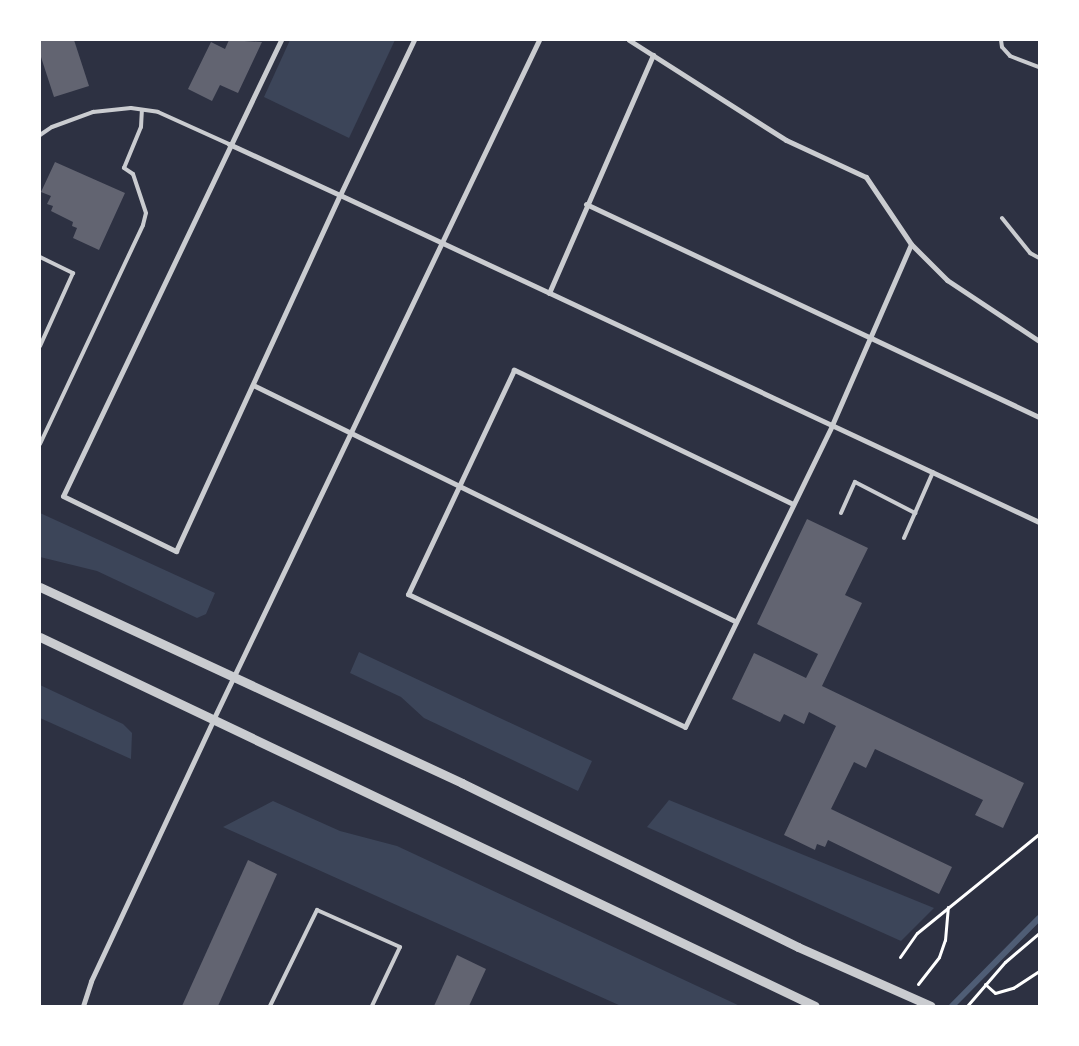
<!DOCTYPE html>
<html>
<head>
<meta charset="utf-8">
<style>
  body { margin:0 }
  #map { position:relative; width:1079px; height:1046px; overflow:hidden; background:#2d3142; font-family:"Work Sans",sans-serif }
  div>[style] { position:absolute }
  .green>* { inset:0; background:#3c4559 }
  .stream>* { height:6px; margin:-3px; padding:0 3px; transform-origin:3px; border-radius:3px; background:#4f5d75 }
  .building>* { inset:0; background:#626471 }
  .path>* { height:3px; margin:-1.5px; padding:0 1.5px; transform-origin:1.5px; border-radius:1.5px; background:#fff }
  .service>* { height:4px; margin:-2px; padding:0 2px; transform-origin:2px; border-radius:2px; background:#caccd0 }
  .minor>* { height:5px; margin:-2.5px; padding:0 2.5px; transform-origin:2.5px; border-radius:2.5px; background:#caccd0 }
  .tertiary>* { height:9px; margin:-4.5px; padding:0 4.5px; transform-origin:4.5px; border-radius:4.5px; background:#caccd0 }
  span { translate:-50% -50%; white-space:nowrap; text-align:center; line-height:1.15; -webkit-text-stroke:5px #fff; paint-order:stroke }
  .frame { position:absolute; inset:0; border:41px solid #fff; pointer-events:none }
</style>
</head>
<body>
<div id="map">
  <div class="green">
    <i style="clip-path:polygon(290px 40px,395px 40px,349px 138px,264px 97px)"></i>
    <i style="clip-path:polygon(40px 513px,215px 593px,206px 614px,197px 618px,97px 571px,40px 557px)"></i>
    <i style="clip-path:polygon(359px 652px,592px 761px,578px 791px,424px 718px,401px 697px,350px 673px)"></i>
    <i style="clip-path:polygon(40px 685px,123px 724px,132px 733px,131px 759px,40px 718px)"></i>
    <i style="clip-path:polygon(669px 800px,934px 908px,901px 941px,647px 827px)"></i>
    <i style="clip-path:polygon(273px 801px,340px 831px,397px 846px,740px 1006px,621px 1006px,223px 827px)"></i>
  </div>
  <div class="stream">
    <i style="left:952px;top:1006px;width:124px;rotate:-45.3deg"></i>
  </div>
  <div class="building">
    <i style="clip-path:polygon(40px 40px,74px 40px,89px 86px,54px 97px,40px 54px)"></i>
    <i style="clip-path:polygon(229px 40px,262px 42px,238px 93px,220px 85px,212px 101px,188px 89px,211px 42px,225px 49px)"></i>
    <i style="clip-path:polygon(55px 162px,125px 193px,99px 250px,73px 238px,77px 228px,72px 226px,73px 222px,51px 211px,53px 206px,47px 204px,51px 196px,41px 192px)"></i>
    <i style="clip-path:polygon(807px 519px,868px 548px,845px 595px,862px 603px,822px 686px,1024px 783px,1003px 828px,975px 815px,983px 800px,875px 749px,866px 768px,854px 762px,831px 809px,952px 867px,939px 894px,828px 840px,825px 847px,817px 844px,815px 850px,784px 835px,836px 726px,809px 712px,804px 724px,784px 714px,780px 722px,732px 699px,754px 653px,806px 678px,818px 654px,757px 624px)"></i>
    <i style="clip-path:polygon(248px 860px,277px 874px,218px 1006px,182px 1006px)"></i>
    <i style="clip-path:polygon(457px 955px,486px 969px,469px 1006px,434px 1006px)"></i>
  </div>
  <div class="path">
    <i style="left:900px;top:957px;width:29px;rotate:-55deg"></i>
    <i style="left:917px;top:933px;width:157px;rotate:-39.1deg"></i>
    <i style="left:918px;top:984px;width:34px;rotate:-52deg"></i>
    <i style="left:939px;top:957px;width:18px;rotate:-71deg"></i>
    <i style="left:945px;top:940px;width:33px;rotate:-85deg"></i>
    <i style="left:985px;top:984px;width:13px;rotate:42deg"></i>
    <i style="left:995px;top:993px;width:19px;rotate:-16deg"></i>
    <i style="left:1013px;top:988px;width:31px;rotate:-33deg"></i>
    <i style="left:967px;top:1006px;width:58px;rotate:-49.2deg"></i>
    <i style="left:1005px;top:962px;width:45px;rotate:-40.5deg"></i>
  </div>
  <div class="service">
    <i style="left:1001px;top:40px;width:7px;rotate:82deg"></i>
    <i style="left:1002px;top:47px;width:12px;rotate:48deg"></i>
    <i style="left:1010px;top:56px;width:31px;rotate:21deg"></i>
    <i style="left:40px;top:135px;width:14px;rotate:-34deg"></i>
    <i style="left:52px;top:127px;width:44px;rotate:-20.1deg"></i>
    <i style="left:93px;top:112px;width:38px;rotate:-6deg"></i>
    <i style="left:131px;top:108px;width:27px;rotate:8deg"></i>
    <i style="left:158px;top:112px;width:78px;rotate:24.3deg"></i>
    <i style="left:1002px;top:218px;width:45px;rotate:51.3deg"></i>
    <i style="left:1030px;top:253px;width:10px;rotate:29deg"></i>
    <i style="left:40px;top:257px;width:37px;rotate:26deg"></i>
    <i style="left:73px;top:273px;width:80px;rotate:114.3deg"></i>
    <i style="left:40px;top:444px;width:242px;rotate:-64.8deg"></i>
    <i style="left:143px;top:225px;width:12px;rotate:-76deg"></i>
    <i style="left:146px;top:213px;width:41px;rotate:-108.4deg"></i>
    <i style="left:133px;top:174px;width:11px;rotate:-146deg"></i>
    <i style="left:124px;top:168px;width:44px;rotate:-67.5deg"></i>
    <i style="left:141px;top:127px;width:17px;rotate:-87deg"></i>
    <i style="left:841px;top:513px;width:34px;rotate:-66deg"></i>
    <i style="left:855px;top:482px;width:68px;rotate:27.3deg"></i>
    <i style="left:904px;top:538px;width:72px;rotate:-66.3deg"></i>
    <i style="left:270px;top:1006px;width:107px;rotate:-63.9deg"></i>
    <i style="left:317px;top:910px;width:91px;rotate:24deg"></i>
    <i style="left:400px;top:947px;width:65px;rotate:115.4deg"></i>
  </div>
  <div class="minor">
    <i style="left:281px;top:40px;width:505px;rotate:115.55deg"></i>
    <i style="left:63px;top:496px;width:126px;rotate:26deg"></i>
    <i style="left:176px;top:551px;width:392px;rotate:-65.3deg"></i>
    <i style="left:340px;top:195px;width:772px;rotate:25.07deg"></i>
    <i style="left:629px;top:40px;width:186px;rotate:32.5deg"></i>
    <i style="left:786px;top:140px;width:88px;rotate:24.8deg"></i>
    <i style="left:866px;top:177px;width:81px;rotate:56.1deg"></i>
    <i style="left:911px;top:244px;width:51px;rotate:45deg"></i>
    <i style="left:947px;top:280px;width:110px;rotate:33.5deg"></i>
    <i style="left:229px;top:144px;width:122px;rotate:24.7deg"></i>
    <i style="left:340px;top:195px;width:172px;rotate:-64.5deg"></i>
    <i style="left:586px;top:204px;width:501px;rotate:25.18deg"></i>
    <i style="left:549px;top:293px;width:260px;rotate:-66.4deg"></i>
    <i style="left:253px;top:385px;width:537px;rotate:26.09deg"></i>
    <i style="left:793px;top:504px;width:310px;rotate:-154.3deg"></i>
    <i style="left:514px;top:370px;width:248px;rotate:115.3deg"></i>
    <i style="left:408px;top:594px;width:307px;rotate:25.6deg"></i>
    <i style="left:685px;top:727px;width:336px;rotate:-64deg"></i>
    <i style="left:832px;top:425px;width:197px;rotate:-66.4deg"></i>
    <i style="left:83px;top:1006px;width:26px;rotate:-72deg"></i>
    <i style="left:91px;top:981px;width:288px;rotate:-64.9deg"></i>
    <i style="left:213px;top:720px;width:754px;rotate:-64.39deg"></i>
  </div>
  <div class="tertiary">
    <i style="left:40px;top:587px;width:465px;rotate:24.9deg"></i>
    <i style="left:462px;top:783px;width:374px;rotate:26deg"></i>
    <i style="left:798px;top:947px;width:145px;rotate:23.9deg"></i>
    <i style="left:40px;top:637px;width:858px;rotate:25.46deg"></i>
  </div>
  <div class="frame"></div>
</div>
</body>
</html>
